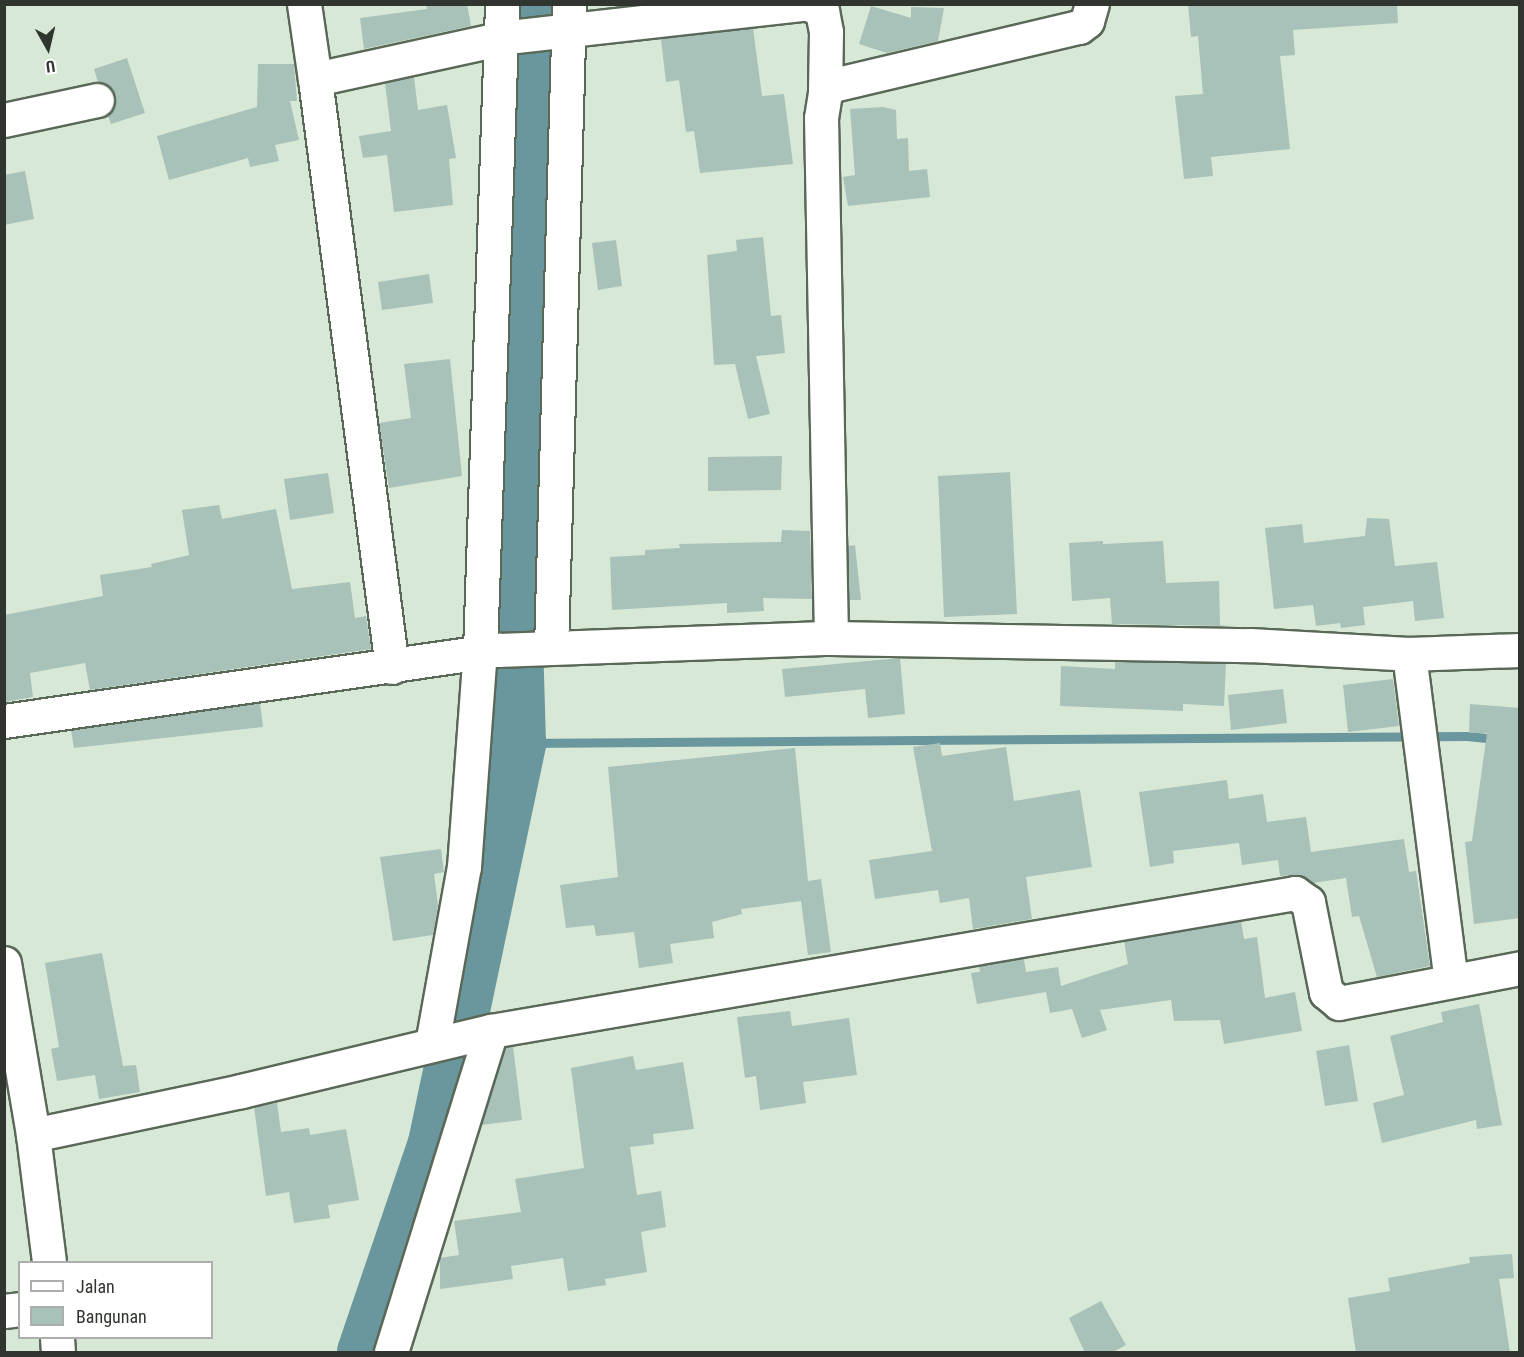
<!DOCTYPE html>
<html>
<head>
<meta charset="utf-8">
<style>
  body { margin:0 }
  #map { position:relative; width:1524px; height:1357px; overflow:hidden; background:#d8e8d6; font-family:"Roboto Condensed",sans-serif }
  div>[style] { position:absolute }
  .stream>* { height:9px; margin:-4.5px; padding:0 4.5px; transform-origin:4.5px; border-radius:4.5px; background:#6a969d }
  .river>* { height:54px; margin:-27px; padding:0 27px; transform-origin:27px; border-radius:27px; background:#6a969d }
  .building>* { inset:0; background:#a8c1b9 }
  .roads { filter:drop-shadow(2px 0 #5a6858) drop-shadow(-2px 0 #5a6858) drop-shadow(0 2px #5a6858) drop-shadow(0 -2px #5a6858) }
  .minor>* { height:33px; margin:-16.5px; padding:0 16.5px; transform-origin:16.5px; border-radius:16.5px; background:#fff }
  span { translate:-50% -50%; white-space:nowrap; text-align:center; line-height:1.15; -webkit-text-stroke:5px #fff; paint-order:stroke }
  .frame { position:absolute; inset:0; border:6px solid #30362f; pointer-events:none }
  .legend { position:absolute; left:18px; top:1261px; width:195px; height:78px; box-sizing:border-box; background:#fff; border:2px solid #acafac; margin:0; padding:8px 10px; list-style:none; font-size:18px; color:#30362f }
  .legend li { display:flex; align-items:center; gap:12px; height:30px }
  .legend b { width:30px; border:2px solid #acafac }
  .north { position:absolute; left:18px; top:18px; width:60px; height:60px; -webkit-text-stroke:4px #fff; paint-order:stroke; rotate:172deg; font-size:16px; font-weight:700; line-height:24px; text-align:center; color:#30362f }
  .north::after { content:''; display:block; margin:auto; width:21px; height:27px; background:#30362f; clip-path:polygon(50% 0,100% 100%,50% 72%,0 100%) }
</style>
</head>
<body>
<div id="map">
  <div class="stream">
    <i style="left:519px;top:743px;width:948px;rotate:-0.42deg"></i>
    <i style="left:1467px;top:736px;width:29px;rotate:6deg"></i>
  </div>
  <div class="river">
    <i style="left:364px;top:1352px;width:221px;rotate:-71.2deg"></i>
    <i style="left:435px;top:1143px;width:409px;rotate:-78.1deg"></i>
    <i style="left:519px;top:743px;width:136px;rotate:-91.7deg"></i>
    <i style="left:515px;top:607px;width:603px;rotate:-87.82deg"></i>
  </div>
  <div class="building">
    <i style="clip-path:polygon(426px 4px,467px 4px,471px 26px,364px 49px,360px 18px,427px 9px)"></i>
    <i style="clip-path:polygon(1188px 4px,1397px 4px,1398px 23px,1293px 30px,1295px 55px,1280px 56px,1290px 149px,1211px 157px,1213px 176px,1184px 179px,1175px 96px,1203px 94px,1198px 36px,1191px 37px)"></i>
    <i style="clip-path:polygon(871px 6px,911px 18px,911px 7px,944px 8px,938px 41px,887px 53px,859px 44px)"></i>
    <i style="clip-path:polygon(753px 28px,762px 96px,784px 94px,793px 164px,700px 173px,694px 131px,686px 132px,679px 80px,666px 82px,661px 39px)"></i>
    <i style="clip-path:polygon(127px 58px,145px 113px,111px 124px,108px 115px,115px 106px,115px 96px,110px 87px,98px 82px,94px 69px)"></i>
    <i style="clip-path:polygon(258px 64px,294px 64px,297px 101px,290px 101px,299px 140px,275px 145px,279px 161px,250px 167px,248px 158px,169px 180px,157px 136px,257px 107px)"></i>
    <i style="clip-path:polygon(414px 77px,418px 110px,447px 105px,456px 158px,449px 159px,453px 205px,394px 212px,387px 155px,363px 158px,359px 136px,391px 131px,385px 83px)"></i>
    <i style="clip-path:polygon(883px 107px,896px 110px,897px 139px,908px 138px,909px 171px,927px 169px,930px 197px,848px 206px,843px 177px,855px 175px,850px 109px)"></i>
    <i style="clip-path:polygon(25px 171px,34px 219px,4px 225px,4px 175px)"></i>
    <i style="clip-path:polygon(763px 237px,771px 316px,781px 315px,785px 353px,756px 356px,770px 414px,748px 419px,735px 364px,714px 365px,707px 255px,737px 251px,736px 240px)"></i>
    <i style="clip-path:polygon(616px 240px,622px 286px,598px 290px,592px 243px)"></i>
    <i style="clip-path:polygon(429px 274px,433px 303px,382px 310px,378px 282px)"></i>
    <i style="clip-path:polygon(450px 359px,462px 476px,389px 488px,379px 423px,411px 418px,404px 364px)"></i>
    <i style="clip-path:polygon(782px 456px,781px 490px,708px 491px,708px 457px)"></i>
    <i style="clip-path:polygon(1010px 472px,1017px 614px,944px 617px,938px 476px)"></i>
    <i style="clip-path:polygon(328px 473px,334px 513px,290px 520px,284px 479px)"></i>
    <i style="clip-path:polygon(219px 505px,222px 519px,276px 509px,292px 589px,350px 582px,355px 618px,366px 616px,371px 649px,90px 690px,85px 663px,30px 673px,33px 697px,4px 702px,4px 615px,103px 596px,100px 575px,152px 567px,151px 564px,189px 555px,182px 510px)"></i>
    <i style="clip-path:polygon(1367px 518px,1389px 519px,1395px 566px,1437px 562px,1444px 618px,1415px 621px,1413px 601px,1363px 607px,1365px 625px,1341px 628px,1340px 623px,1316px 626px,1313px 605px,1274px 609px,1265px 528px,1302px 524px,1304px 543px,1365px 536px)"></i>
    <i style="clip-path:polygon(782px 530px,810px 531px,812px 599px,763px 598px,764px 611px,727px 613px,727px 603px,612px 610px,610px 557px,645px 555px,645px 550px,680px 548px,679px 544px,781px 542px)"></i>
    <i style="clip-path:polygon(1103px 541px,1103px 544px,1163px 541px,1166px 583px,1219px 581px,1220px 625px,1227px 626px,1112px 624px,1110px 598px,1072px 601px,1069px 543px)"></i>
    <i style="clip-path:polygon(855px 545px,861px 600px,849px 600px,848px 546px)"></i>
    <i style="clip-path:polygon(900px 658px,905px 714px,868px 718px,865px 689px,785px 697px,782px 669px)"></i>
    <i style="clip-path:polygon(1115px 661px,1226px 663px,1224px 706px,1183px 704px,1183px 711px,1060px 706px,1061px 666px,1115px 669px)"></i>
    <i style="clip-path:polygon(1393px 679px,1399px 726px,1348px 732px,1343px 685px)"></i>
    <i style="clip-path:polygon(1283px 689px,1287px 723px,1231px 730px,1228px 695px)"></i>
    <i style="clip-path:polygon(260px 703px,263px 727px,74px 748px,71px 730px)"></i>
    <i style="clip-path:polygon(1470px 704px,1520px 708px,1520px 918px,1474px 924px,1465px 842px,1472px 841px,1487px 733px,1469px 733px)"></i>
    <i style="clip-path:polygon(940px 743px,942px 756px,1006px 747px,1014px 801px,1080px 790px,1092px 867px,1026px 877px,1032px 919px,973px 929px,969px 898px,940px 903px,938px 890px,875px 899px,869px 860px,932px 851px,913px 747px)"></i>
    <i style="clip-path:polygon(795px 748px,808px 881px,821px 879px,831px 952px,808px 955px,801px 901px,741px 909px,742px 914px,712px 922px,714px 938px,670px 944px,673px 963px,639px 968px,634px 932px,596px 936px,594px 925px,566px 928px,560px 885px,618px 877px,608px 767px)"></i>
    <i style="clip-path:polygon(1227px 780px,1229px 799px,1263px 794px,1267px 822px,1306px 817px,1311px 852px,1404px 839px,1409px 872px,1416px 871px,1430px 966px,1377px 977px,1359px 916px,1352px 917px,1346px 878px,1313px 883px,1293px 875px,1280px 876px,1278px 860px,1242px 865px,1239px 843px,1173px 851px,1174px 863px,1150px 867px,1139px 792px)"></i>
    <i style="clip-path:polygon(441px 849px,444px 872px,434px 874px,438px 905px,433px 935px,393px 941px,380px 857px)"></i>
    <i style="clip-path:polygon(1241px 921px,1244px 939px,1257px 937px,1265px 998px,1295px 992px,1302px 1031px,1224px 1044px,1220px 1020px,1174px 1021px,1171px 1000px,1100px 1010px,1107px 1030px,1082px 1038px,1072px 1009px,1050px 1013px,1046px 992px,977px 1004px,971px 973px,980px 972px,979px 966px,1024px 959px,1026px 972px,1058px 967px,1061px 986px,1128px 964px,1124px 941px)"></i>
    <i style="clip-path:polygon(102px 953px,123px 1066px,136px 1065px,140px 1092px,99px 1099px,95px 1075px,57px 1081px,51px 1049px,59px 1047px,45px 963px)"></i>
    <i style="clip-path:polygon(1479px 1004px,1502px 1125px,1477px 1129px,1476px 1120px,1382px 1143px,1373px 1103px,1404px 1095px,1390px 1036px,1443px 1022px,1441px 1012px)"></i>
    <i style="clip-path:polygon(790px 1011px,792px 1026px,849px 1018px,857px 1075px,803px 1082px,806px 1103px,760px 1110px,756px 1076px,745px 1078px,737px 1017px)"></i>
    <i style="clip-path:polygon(1349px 1045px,1358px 1101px,1325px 1106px,1316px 1051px)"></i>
    <i style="clip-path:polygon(513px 1046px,522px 1120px,481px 1125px,505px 1048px)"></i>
    <i style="clip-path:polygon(633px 1056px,636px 1070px,683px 1062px,694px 1129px,653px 1134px,654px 1144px,630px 1147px,637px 1195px,661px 1191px,666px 1227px,641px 1232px,647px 1272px,605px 1279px,606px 1285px,568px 1291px,563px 1258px,511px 1266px,513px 1279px,440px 1289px,440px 1258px,459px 1255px,454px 1221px,521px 1212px,515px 1179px,584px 1168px,571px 1068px)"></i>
    <i style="clip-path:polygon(277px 1103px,281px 1132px,309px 1128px,310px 1135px,346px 1129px,359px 1200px,328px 1205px,330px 1218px,294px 1223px,289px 1192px,266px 1196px,254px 1107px)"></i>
    <i style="clip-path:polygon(1512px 1254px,1514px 1278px,1499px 1279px,1510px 1353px,1356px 1353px,1348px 1298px,1390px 1291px,1388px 1278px,1470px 1263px,1469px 1257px)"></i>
    <i style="clip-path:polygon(1101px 1301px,1126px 1345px,1111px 1353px,1085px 1353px,1069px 1318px)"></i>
  </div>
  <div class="roads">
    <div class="minor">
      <i style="left:304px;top:4px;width:76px;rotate:81.7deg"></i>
      <i style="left:809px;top:4px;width:15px;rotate:28deg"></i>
      <i style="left:822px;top:11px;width:21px;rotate:79deg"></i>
      <i style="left:826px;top:32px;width:60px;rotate:91deg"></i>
      <i style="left:4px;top:120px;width:95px;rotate:-12.1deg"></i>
      <i style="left:831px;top:638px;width:520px;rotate:-91.1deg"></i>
      <i style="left:821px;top:118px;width:26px;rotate:-81deg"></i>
      <i style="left:825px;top:92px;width:11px;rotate:-41deg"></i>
      <i style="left:833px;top:85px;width:253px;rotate:-13.3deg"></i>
      <i style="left:1079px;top:27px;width:10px;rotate:-37deg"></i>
      <i style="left:1087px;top:21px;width:18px;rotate:-74deg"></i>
      <i style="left:551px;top:648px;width:644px;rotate:-88.4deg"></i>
      <i style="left:1409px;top:654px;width:329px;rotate:82.7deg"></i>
      <i style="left:392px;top:667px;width:593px;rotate:-97.46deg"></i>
      <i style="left:315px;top:79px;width:198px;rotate:-12.3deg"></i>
      <i style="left:508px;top:37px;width:296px;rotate:-6.4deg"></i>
      <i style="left:4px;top:721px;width:499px;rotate:-8.2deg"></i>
      <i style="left:498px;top:650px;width:333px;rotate:-2.1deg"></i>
      <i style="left:831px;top:638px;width:419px;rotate:1deg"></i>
      <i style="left:1250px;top:645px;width:159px;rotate:3.2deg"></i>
      <i style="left:1409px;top:654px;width:111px;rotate:-2.1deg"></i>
      <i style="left:4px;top:963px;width:174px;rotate:80.4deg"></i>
      <i style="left:33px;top:1135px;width:128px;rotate:82.8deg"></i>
      <i style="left:432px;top:1044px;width:180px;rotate:-79.8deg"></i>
      <i style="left:464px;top:867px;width:217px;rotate:-85.8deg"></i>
      <i style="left:480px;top:651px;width:647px;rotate:-88.05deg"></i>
      <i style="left:33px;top:1135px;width:213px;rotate:-11.9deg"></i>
      <i style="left:241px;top:1091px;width:257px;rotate:-13.5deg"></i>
      <i style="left:491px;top:1031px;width:816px;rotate:-9.74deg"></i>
      <i style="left:1295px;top:893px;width:16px;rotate:35deg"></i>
      <i style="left:1308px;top:902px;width:92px;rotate:78.7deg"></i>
      <i style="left:1326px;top:992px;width:17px;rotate:40deg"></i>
      <i style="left:1339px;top:1003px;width:184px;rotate:-10.9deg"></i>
      <i style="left:4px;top:1311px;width:16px;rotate:-7deg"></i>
      <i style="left:57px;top:1338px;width:14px;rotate:86deg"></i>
      <i style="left:391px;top:1352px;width:336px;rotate:-72.7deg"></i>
    </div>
  </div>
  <div class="frame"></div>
  <ul class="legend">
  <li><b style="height:8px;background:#fff"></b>Jalan</li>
  <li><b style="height:16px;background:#a8c1b9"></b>Bangunan</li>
  </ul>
  <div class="north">U</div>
</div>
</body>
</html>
